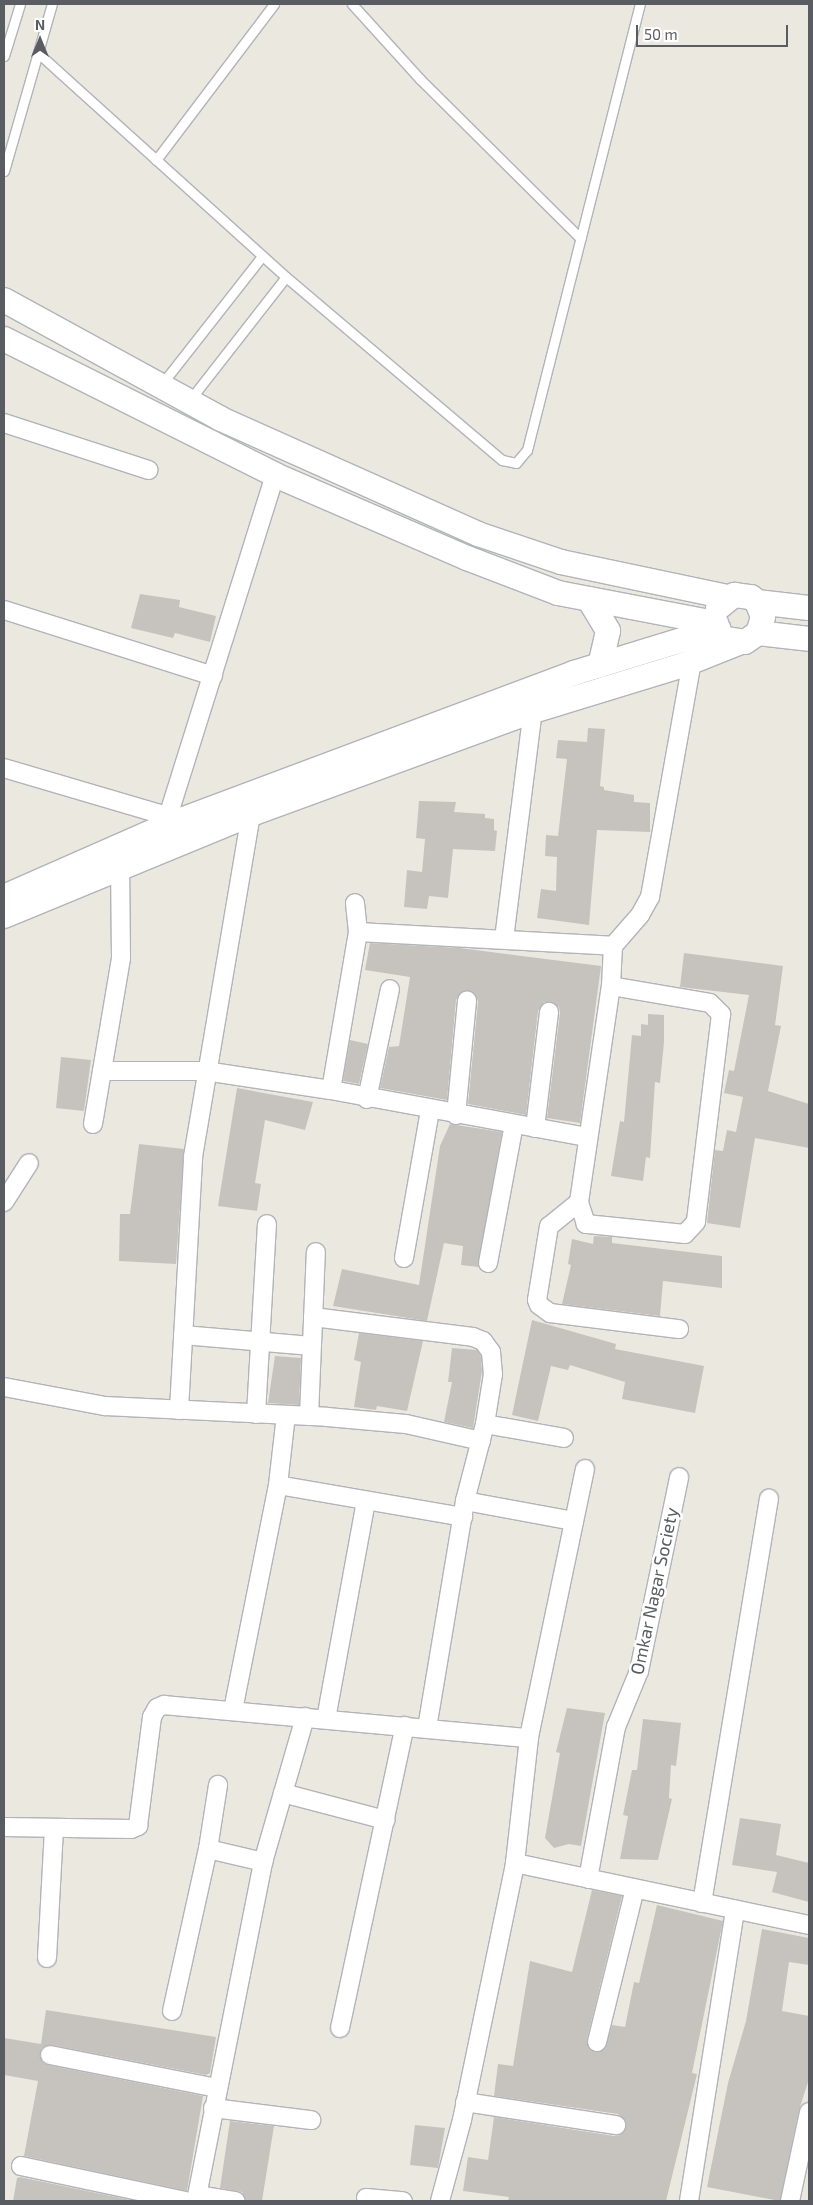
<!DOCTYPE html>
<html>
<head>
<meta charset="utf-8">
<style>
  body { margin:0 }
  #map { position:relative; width:813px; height:2205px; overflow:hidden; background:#ebe8e0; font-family:"Exo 2",sans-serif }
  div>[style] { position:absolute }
  .building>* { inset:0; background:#c6c3be }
  .roads { filter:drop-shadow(1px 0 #b1b4b8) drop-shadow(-1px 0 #b1b4b8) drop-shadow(0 1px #b1b4b8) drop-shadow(0 -1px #b1b4b8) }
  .lane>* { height:9px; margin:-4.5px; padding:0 4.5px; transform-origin:4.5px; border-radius:4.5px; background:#fff }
  .street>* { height:18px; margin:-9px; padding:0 9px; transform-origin:9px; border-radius:9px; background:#fff }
  .secondary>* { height:24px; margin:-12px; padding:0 12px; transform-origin:12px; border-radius:12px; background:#fff }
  span { translate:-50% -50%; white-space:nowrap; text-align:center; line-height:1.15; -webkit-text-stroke:5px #fff; paint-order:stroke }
  .street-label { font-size:18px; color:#595d61 }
  .frame { position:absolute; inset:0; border:5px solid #595d61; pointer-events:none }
  .north { position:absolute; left:15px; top:15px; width:50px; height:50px; -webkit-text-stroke:4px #fff; paint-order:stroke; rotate:0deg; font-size:14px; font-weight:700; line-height:20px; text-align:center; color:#595d61 }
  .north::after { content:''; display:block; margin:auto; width:18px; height:22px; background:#595d61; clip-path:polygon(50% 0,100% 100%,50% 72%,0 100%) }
  .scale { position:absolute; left:636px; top:25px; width:152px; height:22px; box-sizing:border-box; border:2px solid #595d61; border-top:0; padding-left:6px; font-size:15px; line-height:18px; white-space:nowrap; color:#595d61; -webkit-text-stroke:4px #fff; paint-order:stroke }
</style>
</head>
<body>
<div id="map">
  <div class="building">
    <i style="clip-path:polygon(140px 594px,180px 600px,179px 607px,216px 616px,210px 642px,175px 633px,173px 638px,131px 628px)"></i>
    <i style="clip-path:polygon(588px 728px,605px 729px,600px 786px,604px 787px,604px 790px,634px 795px,634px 802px,650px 803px,650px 832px,597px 830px,589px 925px,537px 918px,541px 889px,556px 891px,557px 857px,545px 856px,546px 835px,558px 836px,567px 759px,556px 758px,558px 740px,587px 742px)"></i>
    <i style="clip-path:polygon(419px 801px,456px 802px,454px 812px,485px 814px,485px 818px,494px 819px,494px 830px,497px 831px,495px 851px,453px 849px,448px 898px,429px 896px,427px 909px,404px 907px,407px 870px,422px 872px,425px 839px,416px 838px)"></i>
    <i style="clip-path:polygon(370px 943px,460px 948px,601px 966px,580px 1123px,547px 1118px,560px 1013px,559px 1007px,551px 1002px,544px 1002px,538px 1011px,526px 1115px,468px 1104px,478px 1002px,476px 996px,468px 991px,462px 992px,456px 1000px,447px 1100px,380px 1088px,389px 1047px,399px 1046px,410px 977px,365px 970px)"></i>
    <i style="clip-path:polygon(684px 953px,783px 966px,775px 1025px,781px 1026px,768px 1091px,809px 1104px,809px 1148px,755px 1138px,740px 1228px,707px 1223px,715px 1150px,723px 1151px,727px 1130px,736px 1132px,743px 1097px,724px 1093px,729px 1070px,734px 1071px,749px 995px,680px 987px)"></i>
    <i style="clip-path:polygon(648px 1014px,664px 1015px,664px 1042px,660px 1083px,655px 1082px,650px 1158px,646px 1157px,643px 1181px,611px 1176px,620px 1121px,624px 1122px,632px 1035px,641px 1036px,641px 1024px,648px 1025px)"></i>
    <i style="clip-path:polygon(350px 1040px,368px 1044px,359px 1084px,343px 1081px)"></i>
    <i style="clip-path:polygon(61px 1057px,91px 1060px,84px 1111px,56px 1108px)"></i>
    <i style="clip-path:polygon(237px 1088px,313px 1102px,305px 1130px,265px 1120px,255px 1183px,261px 1184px,257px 1211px,218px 1206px)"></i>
    <i style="clip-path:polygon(450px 1124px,502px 1132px,478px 1267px,461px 1265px,463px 1246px,444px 1243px,427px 1321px,333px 1306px,342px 1269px,419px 1285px,440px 1146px)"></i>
    <i style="clip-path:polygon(139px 1144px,184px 1149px,176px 1264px,119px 1261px,120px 1214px,130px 1214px)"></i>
    <i style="clip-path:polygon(594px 1236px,612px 1237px,612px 1243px,722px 1256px,722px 1288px,663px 1281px,660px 1316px,562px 1304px,571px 1265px,568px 1264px,572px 1239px,593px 1244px)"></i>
    <i style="clip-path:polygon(532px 1320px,616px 1344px,615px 1349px,704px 1366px,695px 1413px,622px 1399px,625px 1382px,570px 1365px,568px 1370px,551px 1366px,538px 1421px,512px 1415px)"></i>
    <i style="clip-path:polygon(359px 1333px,423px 1341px,407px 1411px,377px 1406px,376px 1410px,354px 1407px,361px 1362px,354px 1360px)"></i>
    <i style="clip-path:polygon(452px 1348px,477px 1350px,481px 1356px,482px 1371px,473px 1428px,444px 1422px,452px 1382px,448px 1382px)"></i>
    <i style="clip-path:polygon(275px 1356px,301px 1358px,299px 1405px,268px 1403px)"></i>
    <i style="clip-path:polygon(567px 1708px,605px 1713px,581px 1846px,569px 1844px,554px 1848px,545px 1838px,560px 1753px,556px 1752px)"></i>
    <i style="clip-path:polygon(643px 1719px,681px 1723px,676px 1766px,671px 1765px,669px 1798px,672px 1799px,658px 1860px,620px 1859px,628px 1816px,623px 1815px,632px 1770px,637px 1770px)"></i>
    <i style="clip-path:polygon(740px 1818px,781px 1824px,776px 1855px,809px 1863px,809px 1902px,772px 1892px,777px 1872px,732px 1865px)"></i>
    <i style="clip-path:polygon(592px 1890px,622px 1896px,587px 2039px,589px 2049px,595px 2052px,605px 2049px,612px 2025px,625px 2027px,634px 1982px,639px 1983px,657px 1905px,723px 1921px,692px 2073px,697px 2074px,666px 2201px,508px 2201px,509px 2197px,463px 2191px,468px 2157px,488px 2160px,494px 2117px,614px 2136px,620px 2135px,626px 2127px,626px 2121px,618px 2114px,494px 2096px,498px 2064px,513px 2066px,530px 1961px,572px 1972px)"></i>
    <i style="clip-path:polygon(762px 1929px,809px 1938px,809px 1965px,789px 1962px,782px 2011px,809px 2016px,809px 2079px,799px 2110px,780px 2201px,707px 2187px,728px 2083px,746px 2021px)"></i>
    <i style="clip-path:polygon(46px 2010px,216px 2037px,210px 2073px,206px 2075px,52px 2045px,42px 2048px,40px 2053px,43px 2063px,48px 2065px,203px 2096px,187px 2191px,24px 2156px,38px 2081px,4px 2075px,4px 2038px,41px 2044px)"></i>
    <i style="clip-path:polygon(230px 2121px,274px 2126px,262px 2201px,246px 2201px,242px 2192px,220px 2188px)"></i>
    <i style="clip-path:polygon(415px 2125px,445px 2128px,438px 2168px,410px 2165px)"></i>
    <i style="clip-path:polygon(20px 2177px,135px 2201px,13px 2201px,17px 2178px)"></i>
  </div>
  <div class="roads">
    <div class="lane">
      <i style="left:352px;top:4px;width:101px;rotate:47.8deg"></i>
      <i style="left:420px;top:79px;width:226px;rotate:44.8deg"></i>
      <i style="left:38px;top:53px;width:334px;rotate:42.1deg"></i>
      <i style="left:286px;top:277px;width:283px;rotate:40.3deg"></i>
      <i style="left:502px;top:460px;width:14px;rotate:12deg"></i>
      <i style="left:516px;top:463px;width:17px;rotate:-50deg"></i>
      <i style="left:527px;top:450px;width:460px;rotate:-75.8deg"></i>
      <i style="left:4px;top:56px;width:54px;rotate:-72.9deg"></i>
      <i style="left:156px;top:160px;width:196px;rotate:-52.9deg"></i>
      <i style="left:4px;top:171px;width:174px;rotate:-74deg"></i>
      <i style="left:161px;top:385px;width:164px;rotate:-51.9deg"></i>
      <i style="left:189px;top:401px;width:157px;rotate:-52deg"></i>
    </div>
    <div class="street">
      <i style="left:4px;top:423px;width:152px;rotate:18deg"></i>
      <i style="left:4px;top:610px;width:219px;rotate:17.5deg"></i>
      <i style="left:4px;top:768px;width:170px;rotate:16.4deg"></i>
      <i style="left:165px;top:826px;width:368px;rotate:-72.6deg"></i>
      <i style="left:358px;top:932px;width:255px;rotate:3.1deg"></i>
      <i style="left:613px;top:946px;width:40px;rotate:92.9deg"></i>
      <i style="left:504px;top:939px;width:230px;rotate:-82.8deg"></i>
      <i style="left:613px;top:946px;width:41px;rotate:-48.9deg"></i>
      <i style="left:640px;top:915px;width:21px;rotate:-61deg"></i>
      <i style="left:650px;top:897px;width:250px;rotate:-79.9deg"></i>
      <i style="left:611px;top:986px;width:100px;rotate:9.7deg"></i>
      <i style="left:710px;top:1003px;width:16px;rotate:45deg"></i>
      <i style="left:721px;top:1014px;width:209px;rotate:96.9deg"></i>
      <i style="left:696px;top:1222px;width:16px;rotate:133deg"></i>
      <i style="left:685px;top:1234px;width:100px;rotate:-174.2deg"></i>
      <i style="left:586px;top:1224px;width:23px;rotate:-108deg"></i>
      <i style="left:579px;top:1202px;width:218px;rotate:-81.6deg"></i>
      <i style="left:102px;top:1071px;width:103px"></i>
      <i style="left:205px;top:1071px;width:127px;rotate:8.6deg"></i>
      <i style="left:331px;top:1090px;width:160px;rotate:-80.3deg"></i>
      <i style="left:358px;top:932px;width:29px;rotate:-96deg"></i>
      <i style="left:331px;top:1090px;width:260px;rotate:10.4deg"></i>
      <i style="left:367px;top:1099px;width:112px;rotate:-78.2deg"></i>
      <i style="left:456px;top:1115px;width:115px;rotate:-84.5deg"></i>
      <i style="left:93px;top:1124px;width:168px;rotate:-80.4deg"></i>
      <i style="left:121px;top:958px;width:91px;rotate:-90.6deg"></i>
      <i style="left:535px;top:1128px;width:117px;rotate:-83.1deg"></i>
      <i style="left:4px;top:1202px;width:46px;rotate:-57.3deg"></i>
      <i style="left:579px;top:1202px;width:38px;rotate:141deg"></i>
      <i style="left:549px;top:1226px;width:75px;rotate:99.2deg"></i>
      <i style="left:537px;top:1300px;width:5px;rotate:68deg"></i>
      <i style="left:539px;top:1305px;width:14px;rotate:36deg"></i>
      <i style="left:550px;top:1313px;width:130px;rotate:7.1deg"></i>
      <i style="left:404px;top:1258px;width:150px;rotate:-80deg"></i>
      <i style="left:488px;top:1263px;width:141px;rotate:-79.4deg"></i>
      <i style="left:313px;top:1317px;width:161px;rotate:7.1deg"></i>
      <i style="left:473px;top:1337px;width:11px;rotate:22deg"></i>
      <i style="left:483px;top:1341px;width:14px;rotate:54deg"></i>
      <i style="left:491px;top:1352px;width:22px;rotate:85deg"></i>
      <i style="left:493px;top:1374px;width:51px;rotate:99.1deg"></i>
      <i style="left:485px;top:1424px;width:80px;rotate:104.6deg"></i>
      <i style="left:465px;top:1501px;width:230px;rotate:99.5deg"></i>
      <i style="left:183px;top:1335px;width:129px;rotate:4.9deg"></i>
      <i style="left:4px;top:1387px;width:103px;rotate:10.7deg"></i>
      <i style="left:105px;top:1406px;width:222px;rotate:2.8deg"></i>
      <i style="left:327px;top:1417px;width:79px;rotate:5.1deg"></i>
      <i style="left:406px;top:1424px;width:77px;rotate:12.8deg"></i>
      <i style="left:179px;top:1410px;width:253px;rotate:-86.8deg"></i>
      <i style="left:193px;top:1157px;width:348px;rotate:-80.4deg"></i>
      <i style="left:256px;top:1414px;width:190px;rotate:-86.7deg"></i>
      <i style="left:309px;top:1416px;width:164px;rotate:-87.6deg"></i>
      <i style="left:485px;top:1424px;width:80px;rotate:10deg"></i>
      <i style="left:585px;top:1469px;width:275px;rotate:101.8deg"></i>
      <i style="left:529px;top:1738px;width:126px;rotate:96.4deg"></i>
      <i style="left:515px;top:1863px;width:300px;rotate:11.9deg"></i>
      <i style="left:278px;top:1485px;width:188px;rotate:9.8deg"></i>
      <i style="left:465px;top:1501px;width:111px;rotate:10.4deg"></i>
      <i style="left:233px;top:1710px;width:229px;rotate:-78.7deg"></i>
      <i style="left:278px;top:1485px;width:70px;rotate:-83.5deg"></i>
      <i style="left:326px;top:1719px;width:222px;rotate:-79.6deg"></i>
      <i style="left:283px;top:1793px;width:106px;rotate:14.8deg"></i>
      <i style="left:4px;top:1827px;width:127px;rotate:0.9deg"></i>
      <i style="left:131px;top:1829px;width:8px;rotate:-23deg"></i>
      <i style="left:138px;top:1826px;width:110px;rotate:-82.7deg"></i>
      <i style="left:152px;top:1717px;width:10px;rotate:-61deg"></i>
      <i style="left:157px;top:1708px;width:8px;rotate:-23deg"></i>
      <i style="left:164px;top:1705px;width:366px;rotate:5.2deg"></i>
      <i style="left:208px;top:1849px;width:57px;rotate:13.3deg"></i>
      <i style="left:588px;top:1879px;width:155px;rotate:-79.6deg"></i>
      <i style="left:616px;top:1727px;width:61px;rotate:-67.7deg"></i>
      <i style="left:639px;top:1671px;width:198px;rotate:-78.3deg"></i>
      <i style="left:702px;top:1903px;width:410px;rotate:-80.6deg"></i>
      <i style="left:47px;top:1958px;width:129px;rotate:-86.9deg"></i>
      <i style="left:172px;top:2011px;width:166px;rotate:-77.5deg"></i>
      <i style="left:208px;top:1849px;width:65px;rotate:-81.1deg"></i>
      <i style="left:340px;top:2028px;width:309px;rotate:-77.9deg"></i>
      <i style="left:597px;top:2042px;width:158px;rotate:-76.1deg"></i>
      <i style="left:50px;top:2055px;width:170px;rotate:11.2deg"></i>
      <i style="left:465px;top:2102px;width:153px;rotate:8.7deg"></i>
      <i style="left:213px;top:2108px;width:99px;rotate:7deg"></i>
      <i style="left:21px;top:2166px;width:168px;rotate:12deg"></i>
      <i style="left:197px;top:2195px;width:39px;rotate:9deg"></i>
      <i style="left:366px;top:2198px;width:37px;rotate:5deg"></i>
      <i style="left:196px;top:2201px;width:346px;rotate:-78.8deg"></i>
      <i style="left:263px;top:1862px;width:151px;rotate:-73.8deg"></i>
      <i style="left:440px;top:2201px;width:84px;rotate:-74.8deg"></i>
      <i style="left:462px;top:2120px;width:262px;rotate:-78.3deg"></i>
      <i style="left:689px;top:2201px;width:295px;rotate:-81deg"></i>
      <i style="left:790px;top:2201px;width:91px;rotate:-77.9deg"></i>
    </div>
    <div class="secondary">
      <i style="left:4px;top:300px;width:247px;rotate:28.7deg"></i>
      <i style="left:221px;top:419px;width:282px;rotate:24.1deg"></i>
      <i style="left:478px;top:534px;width:88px;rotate:18.6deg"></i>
      <i style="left:561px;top:562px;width:170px;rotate:11.9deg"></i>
      <i style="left:4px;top:339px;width:303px;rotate:26.6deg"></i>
      <i style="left:275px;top:475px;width:209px;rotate:23.4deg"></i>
      <i style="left:467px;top:558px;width:97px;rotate:21deg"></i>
      <i style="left:558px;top:593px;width:161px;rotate:10.8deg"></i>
      <i style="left:589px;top:599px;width:37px;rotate:59deg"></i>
      <i style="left:608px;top:631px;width:35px;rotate:103deg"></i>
      <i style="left:757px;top:602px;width:52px;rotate:6.6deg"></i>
      <i style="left:718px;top:608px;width:21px;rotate:-39deg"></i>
      <i style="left:734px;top:595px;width:17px;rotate:7deg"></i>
      <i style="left:751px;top:597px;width:8px;rotate:40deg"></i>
      <i style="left:757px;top:602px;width:16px;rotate:68deg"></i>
      <i style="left:763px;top:617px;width:17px;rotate:107deg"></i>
      <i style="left:727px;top:639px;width:18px;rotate:9deg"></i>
      <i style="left:745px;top:642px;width:16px;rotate:-35deg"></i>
      <i style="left:758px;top:633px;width:51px;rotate:6.7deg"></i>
      <i style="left:4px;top:897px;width:176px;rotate:-23.8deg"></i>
      <i style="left:165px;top:826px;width:437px;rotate:-20.5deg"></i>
      <i style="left:574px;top:673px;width:151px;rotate:-17deg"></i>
      <i style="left:4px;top:916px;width:267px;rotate:-22.4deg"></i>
      <i style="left:251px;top:814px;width:300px;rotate:-20.1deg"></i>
      <i style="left:533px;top:711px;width:157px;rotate:-17deg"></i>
      <i style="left:683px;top:665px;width:62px;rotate:-21.6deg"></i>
    </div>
  </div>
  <div class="street-label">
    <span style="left:654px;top:1591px;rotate:-78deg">Omkar Nagar Society</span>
  </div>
  <div class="frame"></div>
  <div class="north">N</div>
  <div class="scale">50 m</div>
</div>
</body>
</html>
